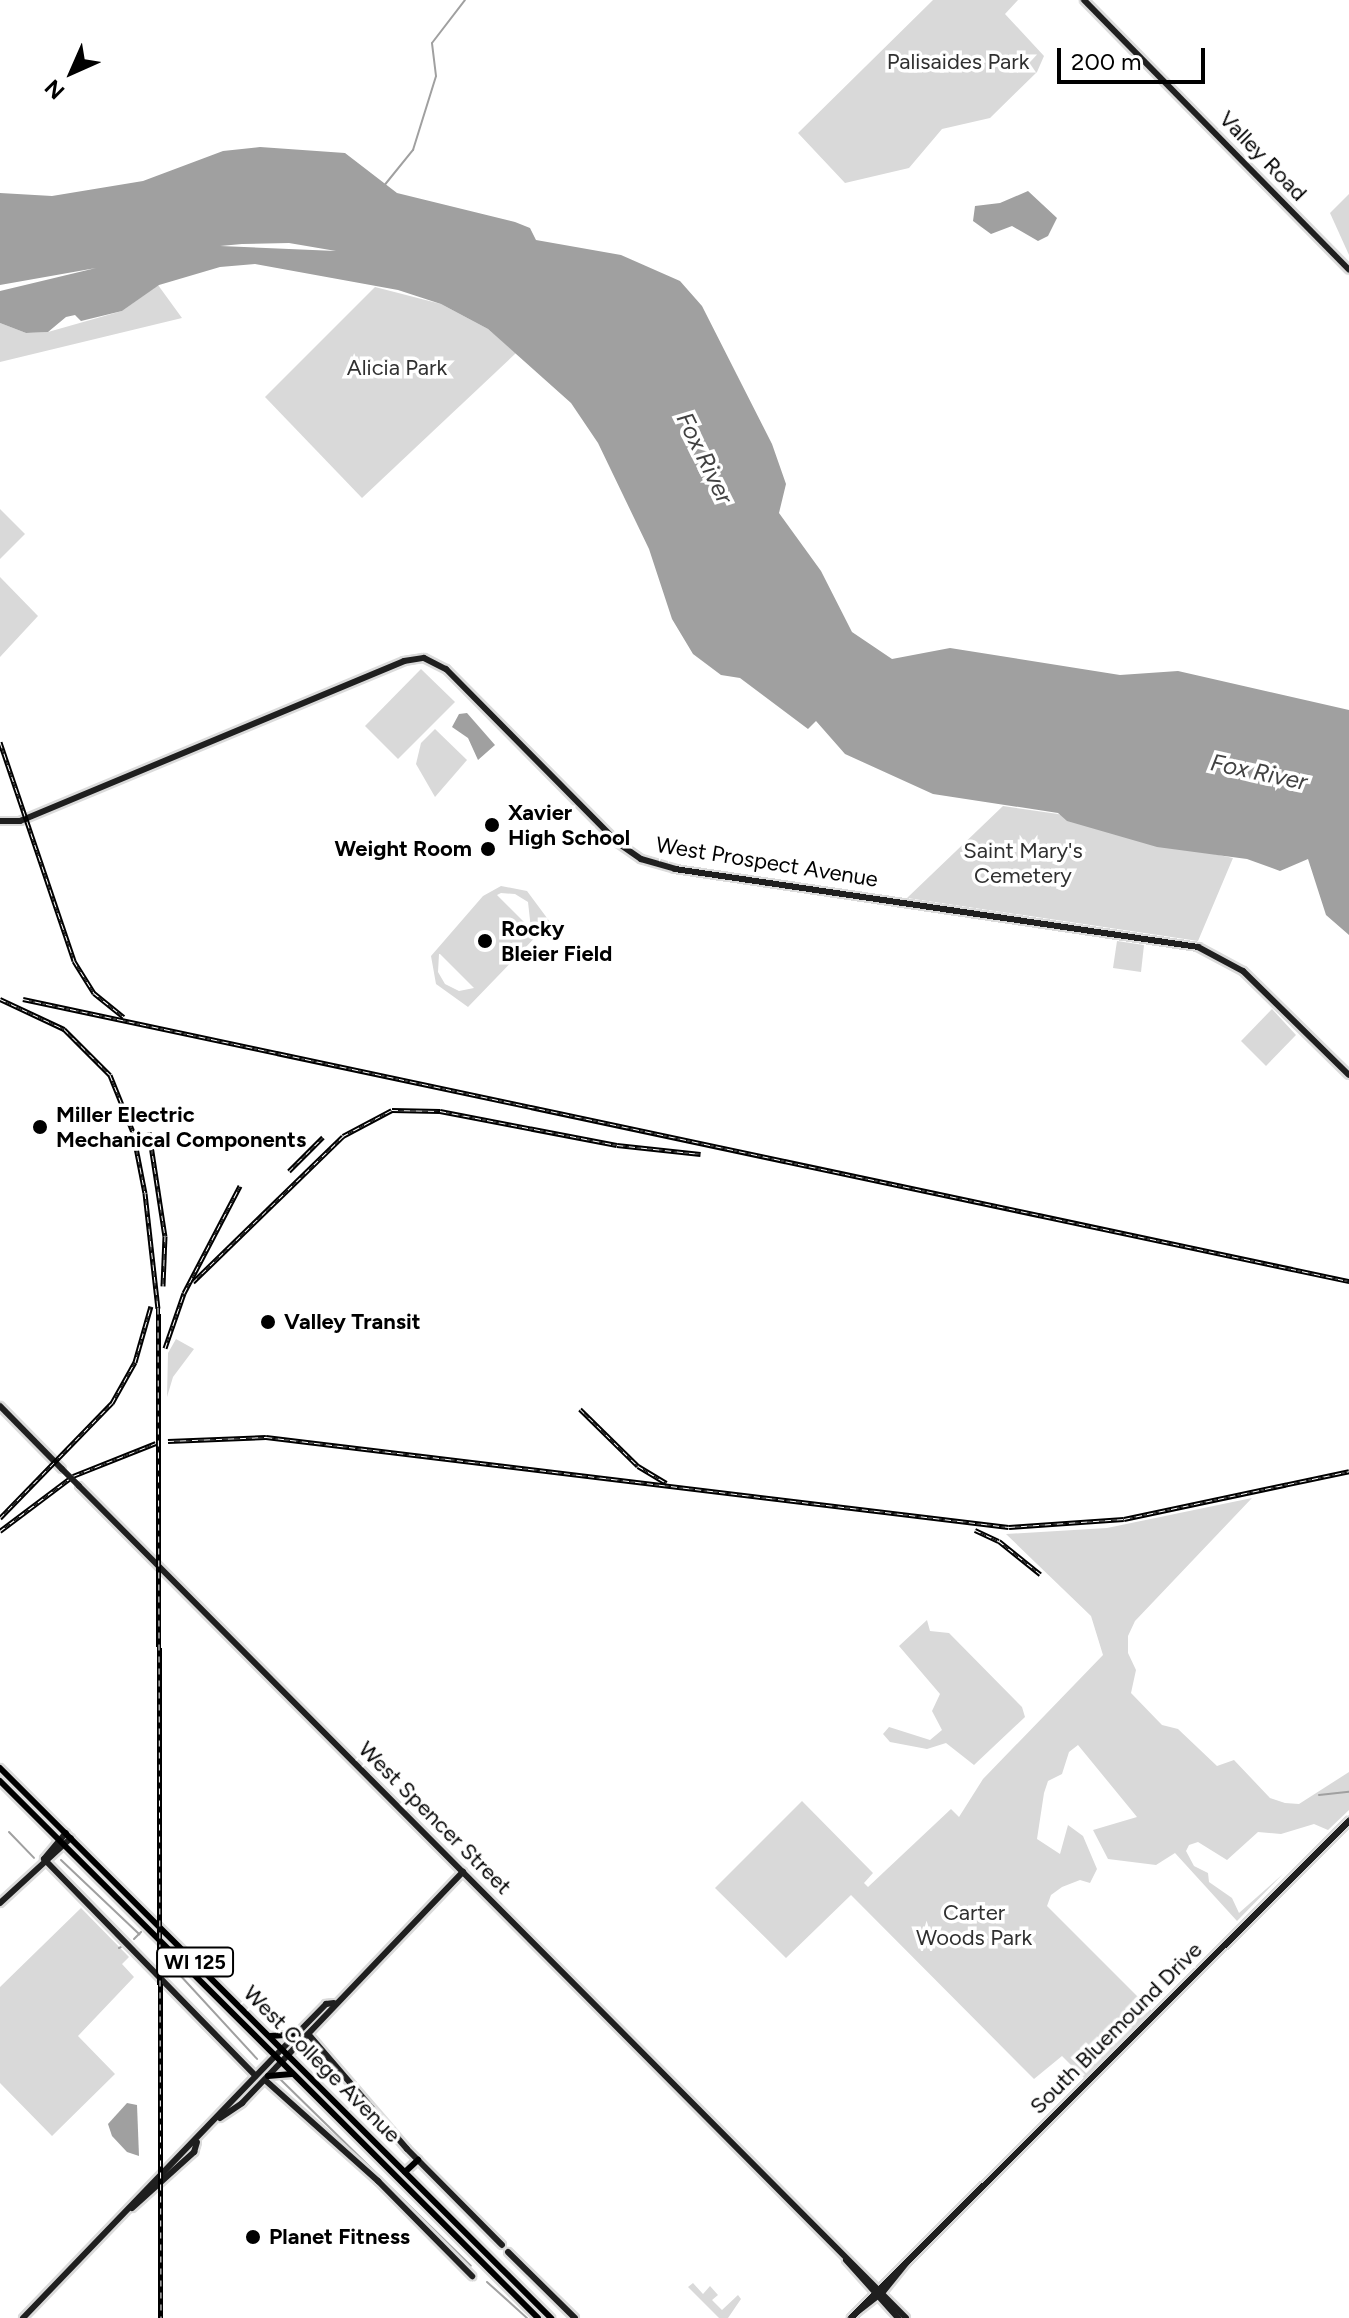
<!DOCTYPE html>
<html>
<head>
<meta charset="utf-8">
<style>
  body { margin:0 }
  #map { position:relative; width:1349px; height:2318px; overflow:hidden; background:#fff; font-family:Figtree,sans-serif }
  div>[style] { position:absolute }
  .green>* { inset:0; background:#d9d9d9 }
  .water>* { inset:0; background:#a0a0a0 }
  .stream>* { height:2px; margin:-1px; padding:0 1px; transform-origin:1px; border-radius:1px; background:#a0a0a0 }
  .roads { filter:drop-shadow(2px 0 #dbdbdb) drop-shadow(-2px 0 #dbdbdb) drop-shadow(0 2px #dbdbdb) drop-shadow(0 -2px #dbdbdb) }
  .secondary>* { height:6px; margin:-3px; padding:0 3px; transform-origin:3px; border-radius:3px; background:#1f1f1f }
  .primary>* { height:6px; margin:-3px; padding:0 3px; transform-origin:3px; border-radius:3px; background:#000 }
  .rail>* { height:5px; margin-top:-2.5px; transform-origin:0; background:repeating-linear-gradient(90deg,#fff 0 6px,#000 0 12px); box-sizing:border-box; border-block:2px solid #000 }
  .secondary-bridge>* { height:6px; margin:-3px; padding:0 3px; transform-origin:3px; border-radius:3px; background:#1f1f1f }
  .dots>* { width:22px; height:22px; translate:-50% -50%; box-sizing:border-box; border:4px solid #fff; border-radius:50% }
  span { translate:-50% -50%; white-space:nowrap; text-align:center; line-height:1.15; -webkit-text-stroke:7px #fff; paint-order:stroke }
  .shield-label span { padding:2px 6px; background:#fff; border:2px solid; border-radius:6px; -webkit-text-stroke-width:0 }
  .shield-label { font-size:20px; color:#000; font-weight:700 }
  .park-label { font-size:22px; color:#303030 }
  .street-label { font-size:22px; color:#000 }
  .poi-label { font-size:22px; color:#000; font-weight:700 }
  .left { translate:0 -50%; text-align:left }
  .right { translate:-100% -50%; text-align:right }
  .water-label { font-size:24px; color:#414141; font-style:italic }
  .north { position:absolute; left:32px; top:32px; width:80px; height:80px; -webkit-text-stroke:6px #fff; paint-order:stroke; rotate:225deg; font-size:22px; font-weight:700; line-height:32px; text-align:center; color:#000 }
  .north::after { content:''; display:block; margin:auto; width:28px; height:36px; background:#000; clip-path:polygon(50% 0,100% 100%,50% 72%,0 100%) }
  .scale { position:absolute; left:1057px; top:48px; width:148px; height:36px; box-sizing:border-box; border:4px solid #000; border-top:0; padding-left:10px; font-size:24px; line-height:28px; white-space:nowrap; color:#000; -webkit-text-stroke:6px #fff; paint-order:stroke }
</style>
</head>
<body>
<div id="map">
  <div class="green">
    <i style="clip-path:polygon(933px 0,1018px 0,1005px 14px,1044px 56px,1037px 72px,990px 118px,942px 129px,909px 168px,845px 183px,798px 133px)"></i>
    <i style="clip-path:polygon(1349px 194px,1349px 255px,1330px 213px)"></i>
    <i style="clip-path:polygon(158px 285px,182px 318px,0 362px,0 323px,26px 333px,48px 332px,122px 311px)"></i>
    <i style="clip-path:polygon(375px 287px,441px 304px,488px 329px,516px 353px,362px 498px,265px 397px)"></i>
    <i style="clip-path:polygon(0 509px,25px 534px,0 559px)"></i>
    <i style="clip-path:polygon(0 577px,38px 616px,0 657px)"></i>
    <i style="clip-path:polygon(421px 669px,455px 702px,398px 759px,365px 726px)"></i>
    <i style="clip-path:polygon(435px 729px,467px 760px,435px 797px,416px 764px,421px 743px)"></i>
    <i style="clip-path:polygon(1003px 806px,1058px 814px,1110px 832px,1233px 858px,1198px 941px,907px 898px)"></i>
    <i style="clip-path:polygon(evenodd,501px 886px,527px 891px,550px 922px,468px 1007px,436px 984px,431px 956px,483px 896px,501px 886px,501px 893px,515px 894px,528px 902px,531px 929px,497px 895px,501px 893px,501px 886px,439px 954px,440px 954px,474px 988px,459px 991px,445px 984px,438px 972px,439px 954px)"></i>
    <i style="clip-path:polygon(1117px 941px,1144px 945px,1141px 972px,1113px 968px)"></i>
    <i style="clip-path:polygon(1272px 1009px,1296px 1035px,1266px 1066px,1241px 1041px)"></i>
    <i style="clip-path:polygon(176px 1339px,194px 1349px,173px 1377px,167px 1397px,168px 1353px)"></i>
    <i style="clip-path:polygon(1252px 1498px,1135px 1621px,1128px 1636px,1128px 1653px,1136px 1670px,1131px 1693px,1162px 1725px,1178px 1729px,1217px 1766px,1234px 1760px,1270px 1798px,1285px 1803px,1299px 1804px,1349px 1772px,1349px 1810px,1328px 1830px,1314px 1824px,1281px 1834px,1258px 1832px,1227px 1860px,1198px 1842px,1189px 1845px,1186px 1851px,1194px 1866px,1208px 1873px,1209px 1882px,1232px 1898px,1239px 1913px,1283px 1874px,1237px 1921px,1175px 1853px,1156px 1865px,1108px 1859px,1093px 1830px,1137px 1817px,1078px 1745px,1069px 1752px,1062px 1774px,1048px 1781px,1044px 1793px,1037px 1839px,1060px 1854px,1068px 1825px,1083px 1836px,1097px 1869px,1090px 1883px,1080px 1880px,1062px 1887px,1051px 1895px,1047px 1906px,1152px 2011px,1085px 2079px,1062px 2056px,1034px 2079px,851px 1895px,786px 1958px,715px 1888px,802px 1801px,873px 1873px,864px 1883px,868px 1887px,951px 1809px,959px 1817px,983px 1779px,1103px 1655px,1091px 1616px,1006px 1534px,1107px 1528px)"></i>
    <i style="clip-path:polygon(927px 1620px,930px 1631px,949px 1633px,1022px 1707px,1025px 1717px,974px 1765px,946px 1743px,927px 1749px,890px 1742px,883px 1734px,889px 1727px,930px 1740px,942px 1730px,932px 1711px,940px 1694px,899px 1646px)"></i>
    <i style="clip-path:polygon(81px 1908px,129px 1957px,122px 1964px,134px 1977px,78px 2036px,115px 2074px,52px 2136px,0 2083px,0 1987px)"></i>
    <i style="clip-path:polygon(693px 2283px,703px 2294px,710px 2286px,718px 2295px,712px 2300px,722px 2310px,738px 2295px,741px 2299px,728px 2318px,719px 2318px,688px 2287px)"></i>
  </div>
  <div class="water">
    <i style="clip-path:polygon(evenodd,260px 147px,345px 153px,397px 193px,515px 222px,530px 228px,536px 240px,621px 255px,680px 281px,702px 306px,772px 444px,786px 484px,779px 513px,821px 571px,852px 632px,892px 659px,950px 648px,1120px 675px,1178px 671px,1349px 710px,1349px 935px,1326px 915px,1308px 859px,1280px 871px,1247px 859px,1157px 847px,1067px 821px,1058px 813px,933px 794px,845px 754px,816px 721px,808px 729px,740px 678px,721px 675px,693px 654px,672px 619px,649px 549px,598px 443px,571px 403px,488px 329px,441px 304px,398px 290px,255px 264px,220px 267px,159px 285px,122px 311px,81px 321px,75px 315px,66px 317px,48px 332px,26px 333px,0 323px,0 291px,96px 268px,0 285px,0 193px,52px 196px,143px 181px,223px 151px,260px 147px,289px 243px,336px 251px,220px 246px,242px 244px,289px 243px)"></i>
    <i style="clip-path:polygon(1028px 191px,1057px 218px,1048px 236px,1038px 241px,1012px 226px,991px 234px,973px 221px,975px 206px,1000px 203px)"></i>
    <i style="clip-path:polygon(467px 713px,495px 745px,478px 760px,468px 738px,452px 727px,459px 714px)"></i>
    <i style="clip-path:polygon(127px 2103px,137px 2105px,139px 2156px,127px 2152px,112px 2136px,108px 2124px)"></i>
  </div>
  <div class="stream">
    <i style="left:383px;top:187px;width:48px;rotate:-51deg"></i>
    <i style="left:413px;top:150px;width:77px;rotate:-72.7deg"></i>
    <i style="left:436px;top:76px;width:33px;rotate:-97deg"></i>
    <i style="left:432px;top:43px;width:54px;rotate:-52.5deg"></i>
    <i style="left:1319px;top:1795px;width:30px;rotate:-6deg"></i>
    <i style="left:9px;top:1832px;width:36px;rotate:46deg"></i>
    <i style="left:61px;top:1860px;width:108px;rotate:43.5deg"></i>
    <i style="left:134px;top:1939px;width:10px;rotate:-45deg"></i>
    <i style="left:119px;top:1948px;width:2px;rotate:-27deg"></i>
    <i style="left:167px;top:1961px;width:133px;rotate:47.4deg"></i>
    <i style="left:280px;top:2079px;width:267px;rotate:44.4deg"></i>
    <i style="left:487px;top:2282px;width:54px;rotate:42deg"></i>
  </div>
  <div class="roads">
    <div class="secondary">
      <i style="left:1084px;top:0;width:378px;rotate:45.5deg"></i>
      <i style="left:0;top:821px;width:20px"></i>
      <i style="left:20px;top:821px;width:416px;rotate:-22.6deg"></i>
      <i style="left:404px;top:661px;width:20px;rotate:-9deg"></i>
      <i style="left:424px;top:658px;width:25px;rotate:27deg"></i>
      <i style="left:446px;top:669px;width:245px;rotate:45.3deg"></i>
      <i style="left:618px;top:843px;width:28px;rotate:35deg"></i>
      <i style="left:641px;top:859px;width:35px;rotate:16deg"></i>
      <i style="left:675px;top:869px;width:529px;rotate:8.48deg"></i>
      <i style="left:1198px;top:947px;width:51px;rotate:28.1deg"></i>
      <i style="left:1243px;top:971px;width:148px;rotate:44.5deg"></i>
      <i style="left:0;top:1406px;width:88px;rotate:45.5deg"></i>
      <i style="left:79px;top:1486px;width:1173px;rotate:45.17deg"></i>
      <i style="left:44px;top:1859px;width:303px;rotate:45.7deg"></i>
      <i style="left:44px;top:1859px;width:34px;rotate:-50deg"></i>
      <i style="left:0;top:1903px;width:96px;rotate:-42.5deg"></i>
      <i style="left:309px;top:2035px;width:150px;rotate:49.3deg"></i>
      <i style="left:407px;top:2149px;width:135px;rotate:45.3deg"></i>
      <i style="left:265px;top:2080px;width:152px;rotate:41.8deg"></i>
      <i style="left:378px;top:2181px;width:134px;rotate:45.3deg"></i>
      <i style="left:220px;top:2118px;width:27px;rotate:-34deg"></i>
      <i style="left:242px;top:2103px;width:320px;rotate:-46.3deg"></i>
      <i style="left:132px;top:2208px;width:84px;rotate:-42.1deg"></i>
      <i style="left:194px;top:2152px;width:10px;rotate:-73deg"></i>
      <i style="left:508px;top:2252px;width:94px;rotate:44.6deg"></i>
      <i style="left:846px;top:2260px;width:78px;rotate:48.1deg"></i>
      <i style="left:856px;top:2313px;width:33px;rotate:-38deg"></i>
      <i style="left:882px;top:2293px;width:41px;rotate:-50.9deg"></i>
      <i style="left:23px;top:2318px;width:373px;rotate:-46.1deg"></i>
      <i style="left:282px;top:2049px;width:63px;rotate:-45.6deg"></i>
      <i style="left:326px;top:2004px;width:8px;rotate:-7deg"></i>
      <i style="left:851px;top:2318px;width:704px;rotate:-44.94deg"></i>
    </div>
    <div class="primary">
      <i style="left:0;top:1768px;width:779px;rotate:44.95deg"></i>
      <i style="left:0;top:1781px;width:760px;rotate:44.95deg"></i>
      <i style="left:270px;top:2036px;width:26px;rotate:-4deg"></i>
      <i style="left:268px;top:2076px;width:24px;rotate:-5deg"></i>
      <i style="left:405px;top:2172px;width:18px;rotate:-43deg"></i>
    </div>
  </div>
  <div class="rail">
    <i style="left:0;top:742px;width:231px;rotate:71.3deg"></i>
    <i style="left:74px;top:961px;width:38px;rotate:58deg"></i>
    <i style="left:94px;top:993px;width:38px;rotate:39deg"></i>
    <i style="left:0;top:999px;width:71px;rotate:25.1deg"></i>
    <i style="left:64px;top:1029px;width:65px;rotate:45deg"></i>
    <i style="left:110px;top:1075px;width:61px;rotate:68deg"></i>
    <i style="left:133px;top:1132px;width:62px;rotate:78.9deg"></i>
    <i style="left:145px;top:1193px;width:116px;rotate:83.6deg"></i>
    <i style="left:158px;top:1308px;width:1010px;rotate:89.83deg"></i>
    <i style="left:23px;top:999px;width:1356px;rotate:12.01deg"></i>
    <i style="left:149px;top:1132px;width:105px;rotate:81.3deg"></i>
    <i style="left:165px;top:1236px;width:50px;rotate:92.3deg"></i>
    <i style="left:289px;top:1171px;width:48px;rotate:-45deg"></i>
    <i style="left:193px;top:1282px;width:209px;rotate:-44.2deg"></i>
    <i style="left:343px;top:1136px;width:55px;rotate:-28deg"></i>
    <i style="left:392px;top:1110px;width:48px;rotate:1.2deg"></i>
    <i style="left:440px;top:1111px;width:180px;rotate:10.9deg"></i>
    <i style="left:617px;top:1145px;width:84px;rotate:6.1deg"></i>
    <i style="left:165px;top:1348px;width:58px;rotate:-70.9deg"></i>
    <i style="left:184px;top:1293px;width:121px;rotate:-62.4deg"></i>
    <i style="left:580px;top:1409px;width:81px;rotate:44.5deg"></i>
    <i style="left:638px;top:1466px;width:33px;rotate:31deg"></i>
    <i style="left:168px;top:1441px;width:98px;rotate:-2.3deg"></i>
    <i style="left:266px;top:1437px;width:748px;rotate:6.91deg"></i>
    <i style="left:1009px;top:1527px;width:115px;rotate:-4deg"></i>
    <i style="left:1124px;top:1519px;width:230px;rotate:-12deg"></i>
    <i style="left:0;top:1518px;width:161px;rotate:-45.8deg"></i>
    <i style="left:112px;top:1403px;width:47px;rotate:-60.7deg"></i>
    <i style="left:135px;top:1362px;width:58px;rotate:-74.1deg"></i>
    <i style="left:975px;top:1530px;width:26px;rotate:25deg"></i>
    <i style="left:999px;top:1541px;width:53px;rotate:38.8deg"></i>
    <i style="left:0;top:1531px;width:91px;rotate:-37deg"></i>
    <i style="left:73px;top:1476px;width:89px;rotate:-21.7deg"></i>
  </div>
  <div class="secondary-bridge">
    <i style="left:62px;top:1469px;width:24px;rotate:45deg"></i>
  </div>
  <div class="dots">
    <i style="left:492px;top:825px;background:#000"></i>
    <i style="left:488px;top:849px;background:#000"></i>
    <i style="left:485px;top:941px;background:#000"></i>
    <i style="left:40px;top:1127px;background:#000"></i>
    <i style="left:268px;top:1322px;background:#000"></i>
    <i style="left:253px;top:2237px;background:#000"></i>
  </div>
  <div class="shield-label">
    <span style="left:195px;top:1962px">WI 125</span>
  </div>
  <div class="park-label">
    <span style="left:958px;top:62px">Palisaides Park</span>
    <span style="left:397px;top:368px">Alicia Park</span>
    <span style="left:1023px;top:863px">Saint Mary's<br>Cemetery</span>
    <span style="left:974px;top:1925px">Carter<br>Woods Park</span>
  </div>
  <div class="street-label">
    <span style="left:1263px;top:156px;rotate:46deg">Valley Road</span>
    <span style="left:767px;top:862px;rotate:9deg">West Prospect Avenue</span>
    <span style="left:435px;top:1818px;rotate:45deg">West Spencer Street</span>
    <span style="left:1116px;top:2028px;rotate:-45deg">South Bluemound Drive</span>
    <span style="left:322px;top:2064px;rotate:45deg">West College Avenue</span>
  </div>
  <div class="poi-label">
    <span class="left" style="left:508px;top:825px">Xavier<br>High School</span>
    <span class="right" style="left:472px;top:849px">Weight Room</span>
    <span class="left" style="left:501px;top:941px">Rocky<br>Bleier Field</span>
    <span class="left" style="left:56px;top:1127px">Miller Electric<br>Mechanical Components</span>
    <span class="left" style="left:284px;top:1322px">Valley Transit</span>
    <span class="left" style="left:269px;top:2237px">Planet Fitness</span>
  </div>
  <div class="water-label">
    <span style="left:705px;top:458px;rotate:64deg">Fox River</span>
    <span style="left:1259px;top:772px;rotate:12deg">Fox River</span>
  </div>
  <div class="north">N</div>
  <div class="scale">200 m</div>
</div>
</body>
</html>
